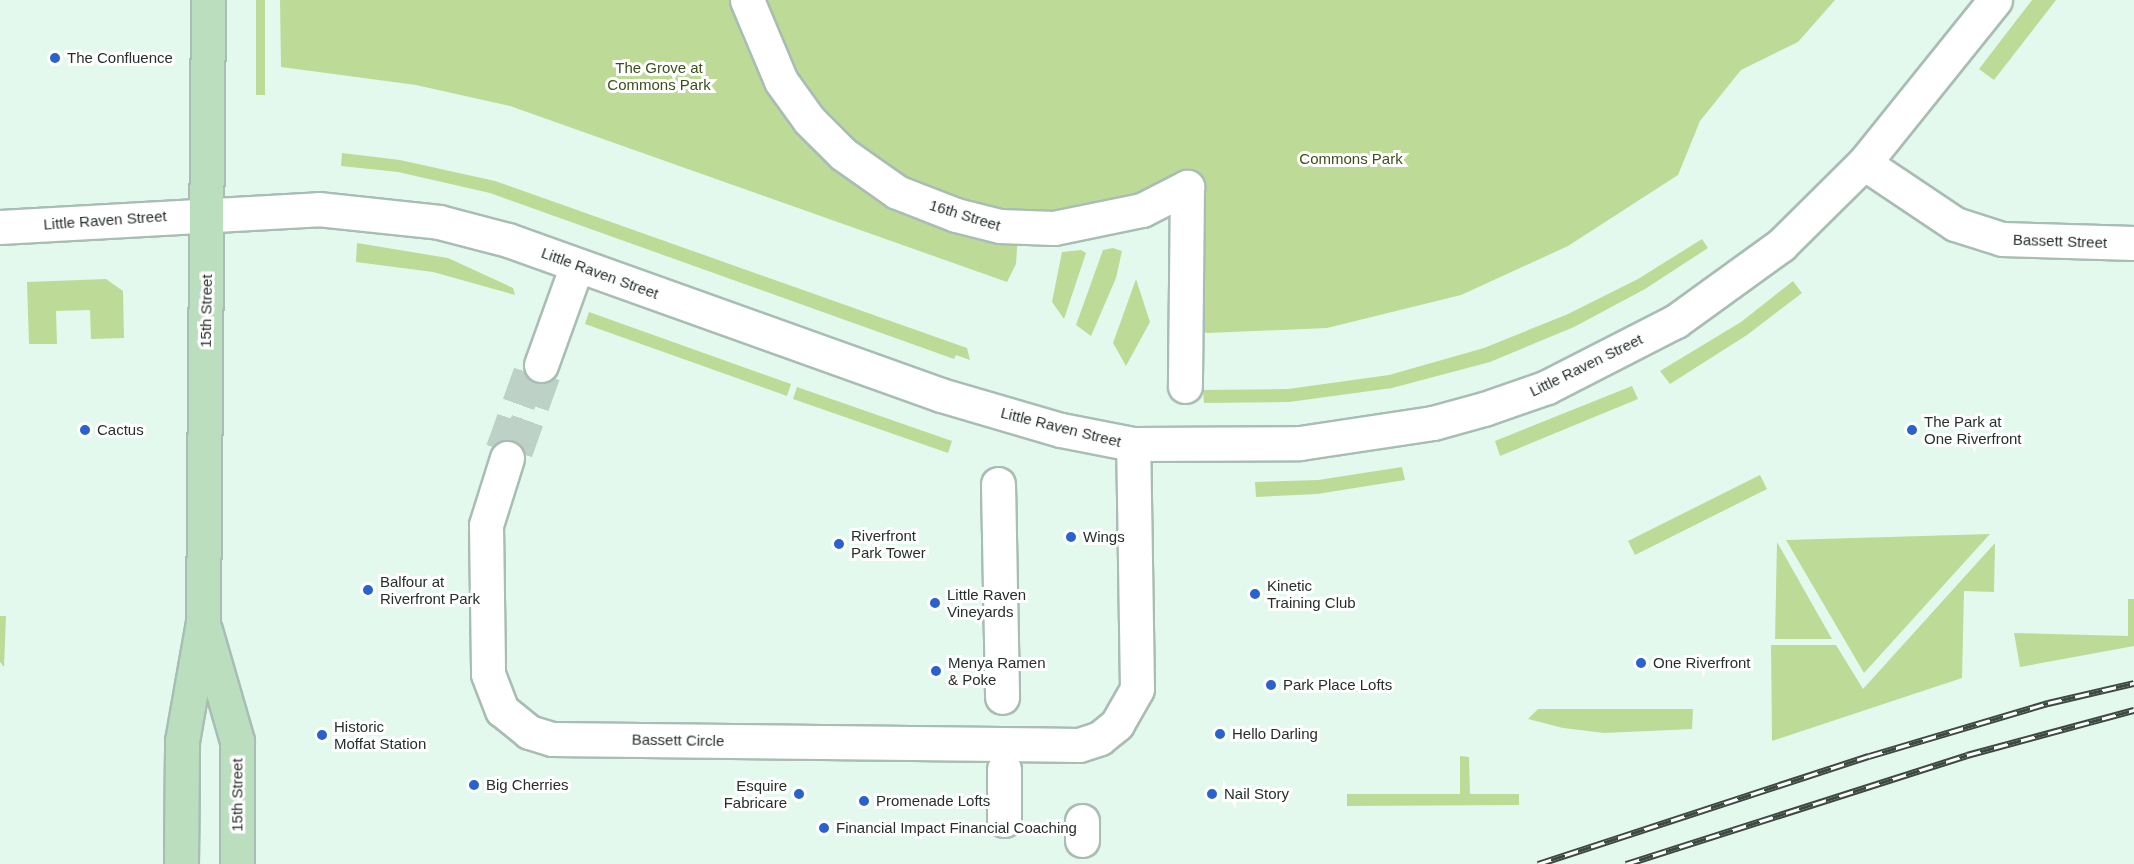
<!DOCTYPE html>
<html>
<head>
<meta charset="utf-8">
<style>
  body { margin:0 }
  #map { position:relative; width:2134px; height:864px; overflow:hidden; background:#e3f9ee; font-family:Arial,sans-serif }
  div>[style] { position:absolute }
  .green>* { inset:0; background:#bddb97 }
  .minor-tunnel>* { height:33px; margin-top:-16.5px; transform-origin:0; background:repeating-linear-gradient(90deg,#bdd1c7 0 33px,transparent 0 49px) }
  .roads { filter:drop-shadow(2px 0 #a8bdb4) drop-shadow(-2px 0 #a8bdb4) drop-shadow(0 2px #a8bdb4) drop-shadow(0 -2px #a8bdb4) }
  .minor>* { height:33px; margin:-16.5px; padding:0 16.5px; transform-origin:16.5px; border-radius:16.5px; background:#fff }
  .major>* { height:33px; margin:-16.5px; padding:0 16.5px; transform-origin:16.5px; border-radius:16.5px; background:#bbdebe }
  .rail>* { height:7px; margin-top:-3.5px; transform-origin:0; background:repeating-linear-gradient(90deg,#fff 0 14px,#3e4944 0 28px); box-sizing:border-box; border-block:2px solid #3e4944 }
  .dots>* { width:16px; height:16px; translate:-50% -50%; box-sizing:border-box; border:3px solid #fff; border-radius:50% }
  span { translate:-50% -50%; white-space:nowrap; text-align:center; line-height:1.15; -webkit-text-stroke:6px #fff; paint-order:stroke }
  .poi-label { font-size:15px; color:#262f2b }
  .left { translate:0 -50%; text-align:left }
  .right { translate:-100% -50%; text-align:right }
  .park-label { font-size:15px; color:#3b4f1b }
  .street-label { font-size:15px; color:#262f2b }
</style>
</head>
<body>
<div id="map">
  <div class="green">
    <i style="clip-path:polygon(256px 0,265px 0,265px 95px,256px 95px)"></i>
    <i style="clip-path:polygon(280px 0,1835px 0,1798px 42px,1741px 70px,1700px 121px,1678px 175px,1568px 246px,1461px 295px,1327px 328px,1207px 333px,1194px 329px,1193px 190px,1018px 234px,1016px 264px,1007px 282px,510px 106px,416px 85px,281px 67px)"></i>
    <i style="clip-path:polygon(2032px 0,2056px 0,1994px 80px,1979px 69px)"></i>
    <i style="clip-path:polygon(342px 153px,400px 160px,495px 181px,967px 348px,970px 360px,956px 355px,954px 359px,490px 193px,398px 172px,341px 166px)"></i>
    <i style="clip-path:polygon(1702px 239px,1708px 248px,1645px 289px,1574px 327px,1490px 362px,1392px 388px,1289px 402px,1204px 403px,1203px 390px,1288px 389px,1389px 375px,1484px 348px,1568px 314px,1638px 279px)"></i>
    <i style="clip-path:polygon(357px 243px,448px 258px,513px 288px,515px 295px,433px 272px,356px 262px)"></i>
    <i style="clip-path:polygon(1113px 248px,1122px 251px,1116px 278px,1091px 336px,1076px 325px,1103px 250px)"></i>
    <i style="clip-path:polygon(1081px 250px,1086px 253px,1064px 319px,1052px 302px,1062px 252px)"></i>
    <i style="clip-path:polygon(106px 279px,123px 291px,124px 338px,91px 339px,90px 310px,56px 311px,57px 344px,29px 344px,27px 282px)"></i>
    <i style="clip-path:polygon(1136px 279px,1150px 322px,1126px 366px,1113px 343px)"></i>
    <i style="clip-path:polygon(1793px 281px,1802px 293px,1747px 335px,1670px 384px,1660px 371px,1741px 322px)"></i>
    <i style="clip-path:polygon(589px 312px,791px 384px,787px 396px,585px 324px)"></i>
    <i style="clip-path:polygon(1632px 386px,1638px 399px,1500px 456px,1495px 441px)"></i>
    <i style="clip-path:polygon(797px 387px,952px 441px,948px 453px,793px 399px)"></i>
    <i style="clip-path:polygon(1402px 467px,1405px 480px,1317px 494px,1256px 497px,1255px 482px,1318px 480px)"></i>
    <i style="clip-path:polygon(1760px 475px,1767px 489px,1635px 555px,1628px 541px)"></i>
    <i style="clip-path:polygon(1990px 534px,1864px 673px,1786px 540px)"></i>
    <i style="clip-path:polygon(1777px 542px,1832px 639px,1775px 639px)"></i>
    <i style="clip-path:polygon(1995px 543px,1994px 592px,1964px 591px,1962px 678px,1772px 741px,1771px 645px,1836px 645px,1863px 689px)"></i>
    <i style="clip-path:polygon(2128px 599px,2134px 599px,2134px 646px,2020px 667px,2014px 633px,2128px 636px)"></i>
    <i style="clip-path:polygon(0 616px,6px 616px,4px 667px,0 662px)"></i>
    <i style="clip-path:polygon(1538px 709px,1693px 709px,1692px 729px,1604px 733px,1563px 728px,1528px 719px)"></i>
    <i style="clip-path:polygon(1460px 756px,1469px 757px,1470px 794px,1519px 794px,1519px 805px,1347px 806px,1347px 794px,1460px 794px)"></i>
  </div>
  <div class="minor-tunnel">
    <i style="left:541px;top:365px;width:9px;rotate:72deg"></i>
    <i style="left:544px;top:374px;width:86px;rotate:109.7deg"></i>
    <i style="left:515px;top:455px;width:9px;rotate:159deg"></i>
    <i style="left:507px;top:458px;width:9px;rotate:-122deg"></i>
    <i style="left:502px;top:450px;width:86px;rotate:-70.3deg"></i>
    <i style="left:531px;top:369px;width:11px;rotate:-22deg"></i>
  </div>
  <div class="roads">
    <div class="minor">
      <i style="left:747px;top:0;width:88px;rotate:67.2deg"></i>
      <i style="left:781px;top:81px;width:48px;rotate:54.3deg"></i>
      <i style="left:809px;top:120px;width:48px;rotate:45deg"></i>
      <i style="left:843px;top:154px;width:66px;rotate:35.1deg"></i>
      <i style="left:897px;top:192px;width:63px;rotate:21.3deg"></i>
      <i style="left:956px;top:215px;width:45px;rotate:14deg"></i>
      <i style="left:1000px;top:226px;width:54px;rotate:2.1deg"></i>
      <i style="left:1054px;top:228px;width:90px;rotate:-11.6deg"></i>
      <i style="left:1142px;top:210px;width:51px;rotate:-27.1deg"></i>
      <i style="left:1187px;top:187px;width:199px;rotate:90.6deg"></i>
      <i style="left:1864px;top:163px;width:110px;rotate:33.8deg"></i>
      <i style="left:1955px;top:224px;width:49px;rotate:17.7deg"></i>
      <i style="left:2002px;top:239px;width:132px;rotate:1.7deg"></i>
      <i style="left:0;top:227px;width:319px;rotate:-3.2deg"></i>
      <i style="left:318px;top:209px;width:122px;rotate:6.1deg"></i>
      <i style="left:439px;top:222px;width:71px;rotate:14.6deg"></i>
      <i style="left:508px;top:240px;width:460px;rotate:19.7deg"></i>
      <i style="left:941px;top:395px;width:125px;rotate:16.3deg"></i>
      <i style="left:1061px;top:430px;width:73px;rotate:11deg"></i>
      <i style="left:1133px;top:444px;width:167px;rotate:-0.3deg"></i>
      <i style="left:1300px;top:443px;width:134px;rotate:-8.6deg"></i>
      <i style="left:1433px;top:423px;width:53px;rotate:-15.4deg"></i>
      <i style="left:1484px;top:409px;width:67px;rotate:-19.2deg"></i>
      <i style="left:1547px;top:387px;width:145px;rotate:-27.1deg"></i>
      <i style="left:1676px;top:321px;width:130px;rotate:-35.9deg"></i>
      <i style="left:1781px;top:245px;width:117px;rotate:-44.7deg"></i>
      <i style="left:1864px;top:163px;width:209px;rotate:-51.2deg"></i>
      <i style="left:541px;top:365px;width:106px;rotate:-70.2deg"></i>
      <i style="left:507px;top:458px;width:70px;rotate:107.4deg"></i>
      <i style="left:486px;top:525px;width:149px;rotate:89.2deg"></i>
      <i style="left:488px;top:674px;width:39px;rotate:69deg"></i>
      <i style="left:502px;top:710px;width:35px;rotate:39deg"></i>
      <i style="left:529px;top:732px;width:24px;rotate:17deg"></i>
      <i style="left:552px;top:739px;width:527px;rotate:0.65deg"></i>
      <i style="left:1079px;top:745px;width:22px;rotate:-18deg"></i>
      <i style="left:1100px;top:738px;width:22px;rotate:-39deg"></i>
      <i style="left:1117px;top:724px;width:40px;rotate:-60.3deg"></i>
      <i style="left:1137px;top:689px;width:245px;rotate:-90.9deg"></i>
      <i style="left:998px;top:484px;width:213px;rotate:88.9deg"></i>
      <i style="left:1004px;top:769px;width:51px;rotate:90deg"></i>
      <i style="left:1082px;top:840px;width:19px;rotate:-90deg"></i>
    </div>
    <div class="major">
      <i style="left:205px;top:630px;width:116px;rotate:73.9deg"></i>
      <i style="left:237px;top:741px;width:123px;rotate:90deg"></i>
      <i style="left:181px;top:864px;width:123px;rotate:-89.5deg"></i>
      <i style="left:182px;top:741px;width:121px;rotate:-80deg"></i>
      <i style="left:203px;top:622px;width:622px;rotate:-89.54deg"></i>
    </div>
  </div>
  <div class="rail">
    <i style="left:1538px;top:864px;width:348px;rotate:-18.1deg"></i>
    <i style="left:1869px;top:756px;width:187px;rotate:-16.5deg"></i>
    <i style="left:2048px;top:703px;width:88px;rotate:-13.1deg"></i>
    <i style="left:1626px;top:864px;width:358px;rotate:-17.7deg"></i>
    <i style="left:1967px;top:755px;width:173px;rotate:-15.1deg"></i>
  </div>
  <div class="dots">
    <i style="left:55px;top:58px;background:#2961ce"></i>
    <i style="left:85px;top:430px;background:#2961ce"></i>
    <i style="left:1912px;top:430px;background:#2961ce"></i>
    <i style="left:1071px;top:537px;background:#2961ce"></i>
    <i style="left:839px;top:544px;background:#2961ce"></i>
    <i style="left:368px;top:590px;background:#2961ce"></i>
    <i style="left:1255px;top:594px;background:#2961ce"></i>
    <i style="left:935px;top:603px;background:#2961ce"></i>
    <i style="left:1641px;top:663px;background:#2961ce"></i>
    <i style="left:936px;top:671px;background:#2961ce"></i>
    <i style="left:1271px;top:685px;background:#2961ce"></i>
    <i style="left:1220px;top:734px;background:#2961ce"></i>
    <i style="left:322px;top:735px;background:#2961ce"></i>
    <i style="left:474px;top:785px;background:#2961ce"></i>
    <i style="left:799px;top:794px;background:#2961ce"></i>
    <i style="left:1212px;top:794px;background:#2961ce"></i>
    <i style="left:864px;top:801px;background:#2961ce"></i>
    <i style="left:824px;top:828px;background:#2961ce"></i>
  </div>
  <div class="poi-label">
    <span class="left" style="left:67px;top:58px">The Confluence</span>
    <span class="left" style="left:1924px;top:430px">The Park at<br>One Riverfront</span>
    <span class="left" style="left:97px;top:430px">Cactus</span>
    <span class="left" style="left:851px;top:544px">Riverfront<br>Park Tower</span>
    <span class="left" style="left:1083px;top:537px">Wings</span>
    <span class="left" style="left:380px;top:590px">Balfour at<br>Riverfront Park</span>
    <span class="left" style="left:1267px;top:594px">Kinetic<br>Training Club</span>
    <span class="left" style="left:947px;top:603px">Little Raven<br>Vineyards</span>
    <span class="left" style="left:948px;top:671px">Menya Ramen<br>&amp; Poke</span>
    <span class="left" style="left:1653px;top:663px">One Riverfront</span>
    <span class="left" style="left:1283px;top:685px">Park Place Lofts</span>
    <span class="left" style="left:334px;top:735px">Historic<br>Moffat Station</span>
    <span class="left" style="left:1232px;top:734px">Hello Darling</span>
    <span class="left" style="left:486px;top:785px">Big Cherries</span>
    <span class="right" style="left:787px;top:794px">Esquire<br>Fabricare</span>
    <span class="left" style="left:1224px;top:794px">Nail Story</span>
    <span class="left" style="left:876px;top:801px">Promenade Lofts</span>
    <span class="left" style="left:836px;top:828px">Financial Impact Financial Coaching</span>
  </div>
  <div class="park-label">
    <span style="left:659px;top:76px">The Grove at<br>Commons Park</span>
    <span style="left:1351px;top:159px">Commons Park</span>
  </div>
  <div class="street-label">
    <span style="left:965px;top:215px;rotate:17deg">16th Street</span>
    <span style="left:105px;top:220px;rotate:-4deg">Little Raven Street</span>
    <span style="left:2060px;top:241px;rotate:2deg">Bassett Street</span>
    <span style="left:600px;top:273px;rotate:20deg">Little Raven Street</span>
    <span style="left:206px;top:311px;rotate:-89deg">15th Street</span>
    <span style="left:1586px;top:365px;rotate:-26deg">Little Raven Street</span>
    <span style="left:1061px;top:427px;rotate:14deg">Little Raven Street</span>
    <span style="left:678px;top:740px;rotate:1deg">Bassett Circle</span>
    <span style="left:237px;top:795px;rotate:-90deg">15th Street</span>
  </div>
</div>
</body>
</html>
